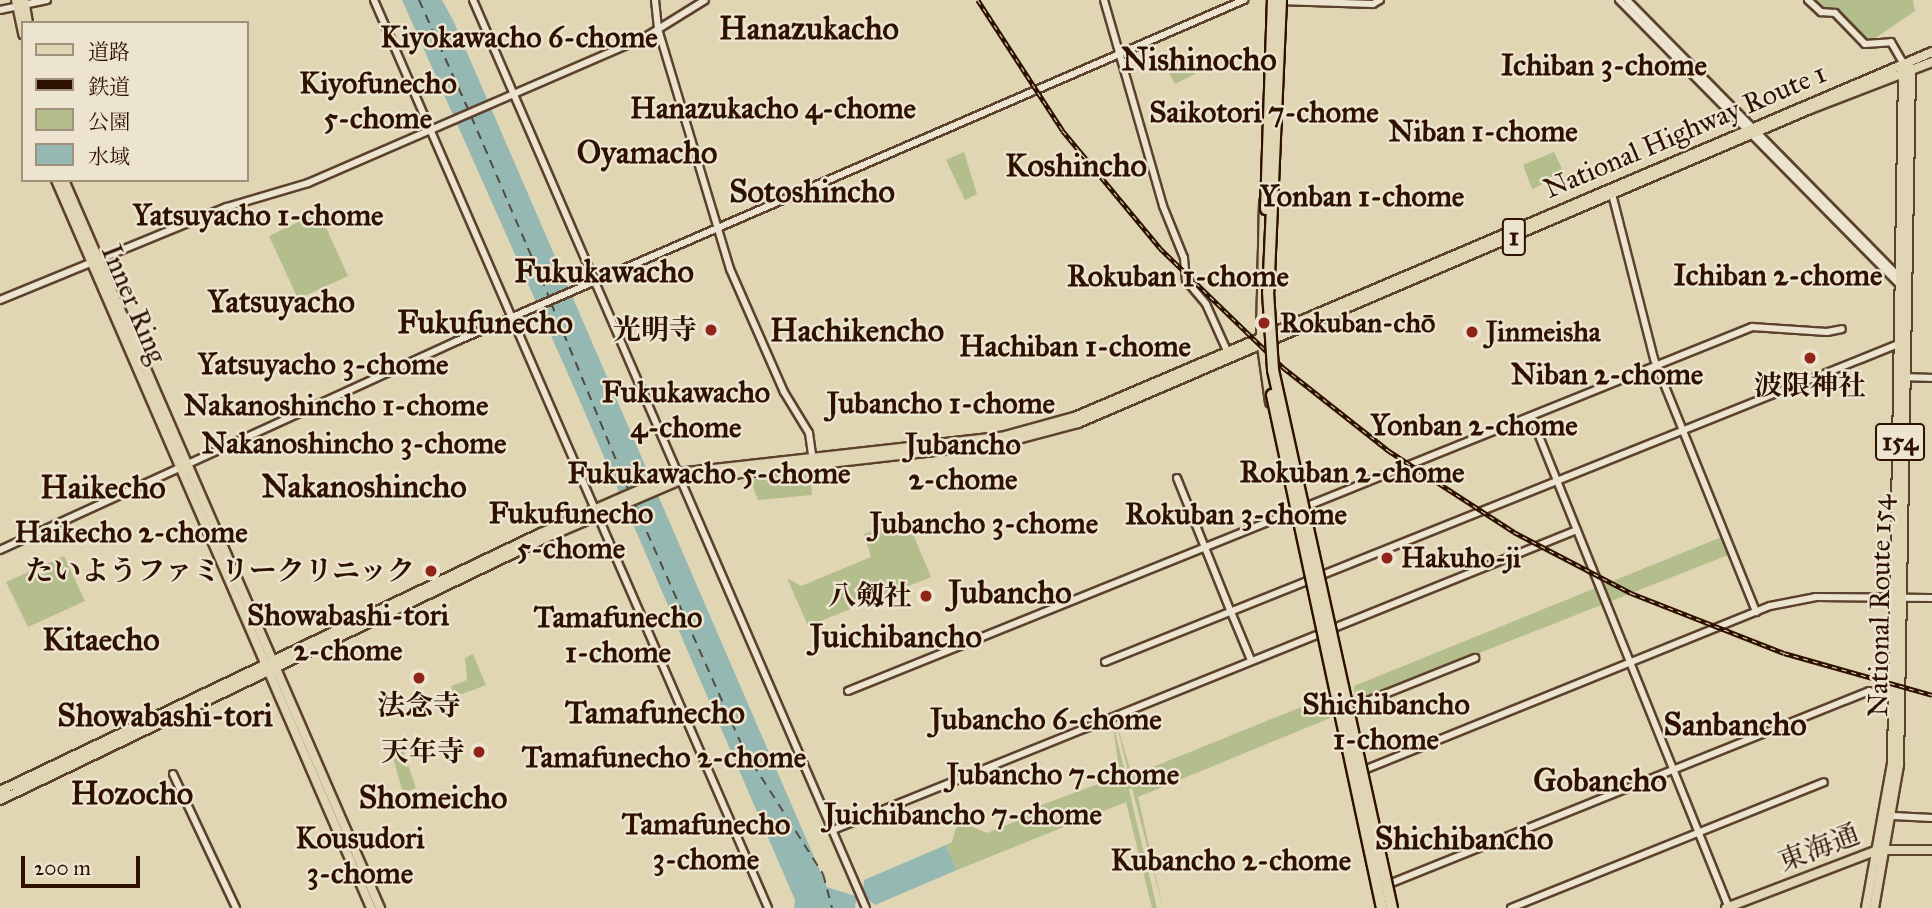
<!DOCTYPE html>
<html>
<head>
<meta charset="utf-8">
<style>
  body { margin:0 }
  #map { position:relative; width:1932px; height:908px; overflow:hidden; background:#e1d6b4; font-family:"IM FELL Great Primer","Noto Serif JP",serif }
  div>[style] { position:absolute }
  .green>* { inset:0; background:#b4bd8c }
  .water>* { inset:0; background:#95b8b3 }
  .ferry>* { height:2px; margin-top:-1px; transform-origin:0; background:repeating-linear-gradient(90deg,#534b3f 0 9px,transparent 0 16px) }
  .roads { filter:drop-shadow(2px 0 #5c422d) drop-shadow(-2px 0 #5c422d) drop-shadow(0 2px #5c422d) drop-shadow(0 -2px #5c422d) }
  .tertiary>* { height:6px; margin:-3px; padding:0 3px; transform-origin:3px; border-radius:3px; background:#ece4ce }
  .primary>* { height:8px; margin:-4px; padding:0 4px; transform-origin:4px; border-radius:4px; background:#e1d6b4 }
  .trunk>* { height:8px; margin:-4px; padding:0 4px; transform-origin:4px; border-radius:4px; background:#e1d6b4 }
  .rail>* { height:4.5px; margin-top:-2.25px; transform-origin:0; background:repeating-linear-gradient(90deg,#ece4ce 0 5px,#2f1100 0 10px); box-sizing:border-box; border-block:2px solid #2f1100 }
  .bridges { filter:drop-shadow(2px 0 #2f1100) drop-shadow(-2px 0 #2f1100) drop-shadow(0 2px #2f1100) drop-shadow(0 -2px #2f1100) }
  .motorway-bridge>* { height:10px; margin:-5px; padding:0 5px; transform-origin:5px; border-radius:5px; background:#e1d6b4 }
  .dots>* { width:19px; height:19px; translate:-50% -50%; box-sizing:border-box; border:4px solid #ece4ce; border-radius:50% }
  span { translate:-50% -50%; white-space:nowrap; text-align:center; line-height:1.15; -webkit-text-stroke:5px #ece4ce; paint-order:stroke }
  .shield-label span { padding:2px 5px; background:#ece4ce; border:2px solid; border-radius:5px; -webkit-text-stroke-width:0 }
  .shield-label { font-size:26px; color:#2f1100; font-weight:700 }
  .street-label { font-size:28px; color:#2f1100 }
  .poi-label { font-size:28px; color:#2f1100; font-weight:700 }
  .left { translate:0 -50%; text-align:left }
  .right { translate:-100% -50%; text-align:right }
  .neighbourhood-label { font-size:30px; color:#2f1100; font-weight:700 }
  .quarter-label { font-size:32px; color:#2f1100; font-weight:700 }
  .legend { position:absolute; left:21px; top:21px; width:228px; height:161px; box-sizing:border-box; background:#ece4ce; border:2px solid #a0907c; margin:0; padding:9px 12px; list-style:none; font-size:21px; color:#2f1100 }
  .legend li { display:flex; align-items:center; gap:14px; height:35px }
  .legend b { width:35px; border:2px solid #a0907c }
  .scale { position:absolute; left:21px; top:856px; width:119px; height:32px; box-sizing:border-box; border:4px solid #2f1100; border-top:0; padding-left:9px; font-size:21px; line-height:24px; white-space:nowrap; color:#2f1100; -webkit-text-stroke:5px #ece4ce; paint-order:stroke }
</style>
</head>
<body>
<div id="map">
  <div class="green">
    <i style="clip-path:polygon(1813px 0,1913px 0,1915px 11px,1871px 41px,1836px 8px,1823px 8px)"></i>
    <i style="clip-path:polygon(1189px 55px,1195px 74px,1175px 84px,1165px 65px)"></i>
    <i style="clip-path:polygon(964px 152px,977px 194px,965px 200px,946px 160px)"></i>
    <i style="clip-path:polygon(1554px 152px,1565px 175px,1545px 178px,1545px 183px,1532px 189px,1523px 165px)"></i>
    <i style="clip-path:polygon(319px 212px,348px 276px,298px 299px,269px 236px)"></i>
    <i style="clip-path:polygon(810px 472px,812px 495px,758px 500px,750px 479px)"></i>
    <i style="clip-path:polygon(906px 517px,931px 577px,808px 626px,787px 578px,801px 586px,871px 557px,864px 534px)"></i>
    <i style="clip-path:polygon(1719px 538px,1724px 539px,1728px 555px,1355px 702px,1354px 686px)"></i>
    <i style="clip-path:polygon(64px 556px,85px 601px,28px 627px,6px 582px)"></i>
    <i style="clip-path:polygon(473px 654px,486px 685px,454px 697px,451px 686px,467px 680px,465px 658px)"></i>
    <i style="clip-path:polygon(1326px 697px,1330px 718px,1138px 797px,1163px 908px,1132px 788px,1129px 790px,1157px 908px,1152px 908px,1126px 802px,957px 870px,946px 845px,952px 842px,958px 821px,987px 833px,1034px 814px,1033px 808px,1120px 776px,1112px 719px,1128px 785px,1131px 783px,1115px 718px,1130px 769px,1138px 773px)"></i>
    <i style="clip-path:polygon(402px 747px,416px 788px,403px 793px,391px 751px)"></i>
  </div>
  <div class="water">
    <i style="clip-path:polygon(402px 0,442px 0,453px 20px,827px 887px,855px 896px,863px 890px,864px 880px,946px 845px,957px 870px,875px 905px,867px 898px,856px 901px,855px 908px,794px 908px,795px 900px,576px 392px)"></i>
  </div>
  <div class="ferry">
    <i style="left:419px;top:0;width:122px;rotate:65.8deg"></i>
    <i style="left:471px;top:116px;width:197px;rotate:66.7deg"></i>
    <i style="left:551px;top:303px;width:204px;rotate:67.5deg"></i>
    <i style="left:634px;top:503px;width:270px;rotate:66deg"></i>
    <i style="left:744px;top:750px;width:147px;rotate:57.5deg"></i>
    <i style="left:823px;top:874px;width:35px;rotate:75deg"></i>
  </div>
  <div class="roads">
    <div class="tertiary">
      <i style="left:374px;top:0;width:990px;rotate:66.54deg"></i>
      <i style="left:473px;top:0;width:989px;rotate:66.6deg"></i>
      <i style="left:655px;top:0;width:29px;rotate:84deg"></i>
      <i style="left:658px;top:29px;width:251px;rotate:73.3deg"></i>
      <i style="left:730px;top:269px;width:134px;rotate:66.3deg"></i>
      <i style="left:784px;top:392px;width:48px;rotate:58.6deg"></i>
      <i style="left:809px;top:433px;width:28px;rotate:82deg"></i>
      <i style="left:1104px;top:0;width:214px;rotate:74deg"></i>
      <i style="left:1163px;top:206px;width:56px;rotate:68deg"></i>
      <i style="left:1184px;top:258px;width:22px;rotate:85deg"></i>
      <i style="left:1186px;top:280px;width:31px;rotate:50deg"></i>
      <i style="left:1206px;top:304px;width:54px;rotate:65.8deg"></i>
      <i style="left:1619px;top:0;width:400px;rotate:45.4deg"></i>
      <i style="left:1627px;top:0;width:390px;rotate:45.5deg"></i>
      <i style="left:1808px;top:0;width:18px;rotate:43deg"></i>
      <i style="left:1821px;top:12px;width:14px;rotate:4deg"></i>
      <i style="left:1835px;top:13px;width:43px;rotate:45.9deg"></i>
      <i style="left:1865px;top:44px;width:26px;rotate:-4deg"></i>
      <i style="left:1891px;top:42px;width:24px;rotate:60deg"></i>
      <i style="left:1279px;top:1px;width:94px;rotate:1.8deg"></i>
      <i style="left:1373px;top:4px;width:8px;rotate:-30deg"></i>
      <i style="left:0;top:10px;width:48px;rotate:-12deg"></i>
      <i style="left:1612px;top:194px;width:170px;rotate:75.7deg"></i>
      <i style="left:1654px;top:359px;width:273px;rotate:68deg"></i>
      <i style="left:0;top:300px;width:245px;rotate:-22.3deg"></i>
      <i style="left:227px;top:207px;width:84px;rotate:-16.5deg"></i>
      <i style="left:308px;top:183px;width:369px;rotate:-23.4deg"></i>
      <i style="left:647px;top:36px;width:68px;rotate:-31.8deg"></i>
      <i style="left:1903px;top:377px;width:29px;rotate:2deg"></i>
      <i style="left:1531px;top:416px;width:530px;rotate:68.08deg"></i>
      <i style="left:1177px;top:478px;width:144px;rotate:68.1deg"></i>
      <i style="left:0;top:550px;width:503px;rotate:-24.58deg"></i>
      <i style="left:457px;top:341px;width:858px;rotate:-23.43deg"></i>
      <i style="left:1231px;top:612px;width:52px;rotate:67.4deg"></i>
      <i style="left:1105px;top:662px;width:858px;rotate:-21.84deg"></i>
      <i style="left:848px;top:691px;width:975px;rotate:-21.93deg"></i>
      <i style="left:1752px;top:327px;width:75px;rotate:3.8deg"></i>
      <i style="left:1827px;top:332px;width:15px;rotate:-11deg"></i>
      <i style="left:1350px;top:708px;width:135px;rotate:-21.8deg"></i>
      <i style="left:1359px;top:772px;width:443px;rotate:-22deg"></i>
      <i style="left:1770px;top:606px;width:47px;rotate:-11.1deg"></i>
      <i style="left:1816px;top:597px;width:116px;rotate:0.5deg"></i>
      <i style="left:173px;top:774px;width:148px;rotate:64.8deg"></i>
      <i style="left:1893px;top:816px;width:39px;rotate:3deg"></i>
      <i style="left:833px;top:830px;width:802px;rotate:-21.96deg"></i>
      <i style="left:1389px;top:884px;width:517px;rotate:-21.9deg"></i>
      <i style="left:1869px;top:691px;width:26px;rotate:16deg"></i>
      <i style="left:1511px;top:908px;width:337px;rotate:-21.9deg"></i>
    </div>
    <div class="primary">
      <i style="left:16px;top:0;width:35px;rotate:78deg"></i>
      <i style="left:24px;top:0;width:23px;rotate:80deg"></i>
      <i style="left:56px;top:180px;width:793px;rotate:66.6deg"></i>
      <i style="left:64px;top:180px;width:794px;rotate:66.54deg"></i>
      <i style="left:1264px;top:202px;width:137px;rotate:91.3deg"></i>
      <i style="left:1261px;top:339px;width:64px;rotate:81.9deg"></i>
      <i style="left:1726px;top:908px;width:163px;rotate:-20.9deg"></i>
      <i style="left:1878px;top:850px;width:54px"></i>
    </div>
    <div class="trunk">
      <i style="left:0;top:791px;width:599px;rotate:-25.5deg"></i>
      <i style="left:541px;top:533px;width:150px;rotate:-23.7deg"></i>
      <i style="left:678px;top:473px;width:325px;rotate:-6.4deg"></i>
      <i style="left:1001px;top:437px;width:79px;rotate:-15.4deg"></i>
      <i style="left:1077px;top:416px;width:929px;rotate:-23.06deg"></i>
      <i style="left:0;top:800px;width:602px;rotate:-25.67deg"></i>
      <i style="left:543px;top:539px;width:149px;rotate:-23.3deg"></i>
      <i style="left:680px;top:480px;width:325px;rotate:-6.5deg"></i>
      <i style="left:1003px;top:443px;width:78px;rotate:-14.9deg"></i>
      <i style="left:1078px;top:423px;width:797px;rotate:-23.22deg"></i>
      <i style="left:1810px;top:109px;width:131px;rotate:-21.1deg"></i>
      <i style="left:1866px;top:908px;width:146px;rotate:-79.8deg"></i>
      <i style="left:1892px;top:764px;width:695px;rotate:-89.09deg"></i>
      <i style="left:1874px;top:908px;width:145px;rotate:-80.1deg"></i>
      <i style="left:1899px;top:765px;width:696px;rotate:-89.01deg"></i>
    </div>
  </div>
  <div class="rail">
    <i style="left:978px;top:0;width:156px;rotate:57deg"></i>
    <i style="left:1063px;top:131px;width:152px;rotate:50.3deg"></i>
    <i style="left:1160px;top:248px;width:173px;rotate:44.1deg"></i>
    <i style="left:1284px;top:368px;width:134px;rotate:38.3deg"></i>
    <i style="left:1389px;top:451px;width:149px;rotate:32.9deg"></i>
    <i style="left:1514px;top:532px;width:132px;rotate:27.5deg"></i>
    <i style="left:1631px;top:593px;width:164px;rotate:21.4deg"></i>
    <i style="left:1784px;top:653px;width:154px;rotate:15.8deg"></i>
  </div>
  <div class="bridges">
    <div class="motorway-bridge">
      <i style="left:1281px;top:0;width:292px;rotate:92.5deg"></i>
      <i style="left:1268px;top:292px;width:78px;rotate:86.3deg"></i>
      <i style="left:1273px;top:370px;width:551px;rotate:77.53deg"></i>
      <i style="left:1266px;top:209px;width:209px;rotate:-88.1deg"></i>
      <i style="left:1272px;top:395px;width:525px;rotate:77.9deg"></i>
    </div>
  </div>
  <div class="dots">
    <i style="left:1264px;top:323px;background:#8f2418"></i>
    <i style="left:711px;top:330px;background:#8f2418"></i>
    <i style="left:1472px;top:332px;background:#8f2418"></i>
    <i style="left:1810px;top:358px;background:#8f2418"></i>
    <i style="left:1387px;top:558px;background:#8f2418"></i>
    <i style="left:431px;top:571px;background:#8f2418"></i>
    <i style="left:926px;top:596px;background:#8f2418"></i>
    <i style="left:419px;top:678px;background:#8f2418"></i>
    <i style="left:479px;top:752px;background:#8f2418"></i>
  </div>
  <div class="shield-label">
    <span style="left:1514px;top:237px">1</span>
    <span style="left:1900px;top:442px">154</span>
  </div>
  <div class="street-label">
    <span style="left:1685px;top:131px;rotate:-23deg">National Highway Route 1</span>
    <span style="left:134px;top:304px;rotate:67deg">Inner Ring</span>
    <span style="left:1880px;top:606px;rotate:-89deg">National Route 154</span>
    <span style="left:1819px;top:848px;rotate:-21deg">東海通</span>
  </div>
  <div class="poi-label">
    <span class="left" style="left:1280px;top:323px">Rokuban-chō</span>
    <span class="right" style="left:697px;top:330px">光明寺</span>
    <span class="left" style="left:1486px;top:332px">Jinmeisha</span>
    <span style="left:1810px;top:386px">波限神社</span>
    <span class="left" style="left:1401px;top:558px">Hakuho-ji</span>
    <span class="right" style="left:415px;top:571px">たいようファミリークリニック</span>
    <span class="right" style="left:912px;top:596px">八剱社</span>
    <span style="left:419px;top:706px">法念寺</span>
    <span class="right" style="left:465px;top:752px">天年寺</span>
  </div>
  <div class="neighbourhood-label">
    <span style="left:519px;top:37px">Kiyokawacho 6-chome</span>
    <span style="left:1604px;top:65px">Ichiban 3-chome</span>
    <span style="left:378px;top:100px">Kiyofunecho<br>5-chome</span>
    <span style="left:773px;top:108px">Hanazukacho 4-chome</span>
    <span style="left:1264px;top:112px">Saikotori 7-chome</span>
    <span style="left:1483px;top:131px">Niban 1-chome</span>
    <span style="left:1362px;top:196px">Yonban 1-chome</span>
    <span style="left:258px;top:215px">Yatsuyacho 1-chome</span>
    <span style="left:1778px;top:275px">Ichiban 2-chome</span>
    <span style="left:1178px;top:276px">Rokuban 1-chome</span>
    <span style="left:1075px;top:346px">Hachiban 1-chome</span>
    <span style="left:323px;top:364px">Yatsuyacho 3-chome</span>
    <span style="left:1607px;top:374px">Niban 2-chome</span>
    <span style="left:686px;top:409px">Fukukawacho<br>4-chome</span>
    <span style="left:941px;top:403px">Jubancho 1-chome</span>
    <span style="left:336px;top:405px">Nakanoshincho 1-chome</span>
    <span style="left:1474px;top:425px">Yonban 2-chome</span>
    <span style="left:354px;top:443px">Nakanoshincho 3-chome</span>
    <span style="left:963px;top:461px">Jubancho<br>2-chome</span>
    <span style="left:1352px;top:472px">Rokuban 2-chome</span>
    <span style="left:709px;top:473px">Fukukawacho 5-chome</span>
    <span style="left:571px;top:530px">Fukufunecho<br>5-chome</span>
    <span style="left:1236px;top:514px">Rokuban 3-chome</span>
    <span style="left:984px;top:523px">Jubancho 3-chome</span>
    <span style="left:131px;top:532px">Haikecho 2-chome</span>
    <span style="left:348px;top:632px">Showabashi-tori<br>2-chome</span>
    <span style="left:618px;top:634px">Tamafunecho<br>1-chome</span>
    <span style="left:1386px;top:721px">Shichibancho<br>1-chome</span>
    <span style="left:1046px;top:719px">Jubancho 6-chome</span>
    <span style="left:664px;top:757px">Tamafunecho 2-chome</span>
    <span style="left:1063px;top:774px">Jubancho 7-chome</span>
    <span style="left:963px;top:814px">Juichibancho 7-chome</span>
    <span style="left:706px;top:841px">Tamafunecho<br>3-chome</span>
    <span style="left:360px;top:855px">Kousudori<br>3-chome</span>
    <span style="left:1231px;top:860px">Kubancho 2-chome</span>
  </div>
  <div class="quarter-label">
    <span style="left:809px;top:29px">Hanazukacho</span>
    <span style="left:1199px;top:60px">Nishinocho</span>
    <span style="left:647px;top:153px">Oyamacho</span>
    <span style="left:1076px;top:166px">Koshincho</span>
    <span style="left:812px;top:192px">Sotoshincho</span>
    <span style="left:604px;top:272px">Fukukawacho</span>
    <span style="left:281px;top:302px">Yatsuyacho</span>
    <span style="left:485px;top:323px">Fukufunecho</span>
    <span style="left:857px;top:331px">Hachikencho</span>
    <span style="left:364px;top:487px">Nakanoshincho</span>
    <span style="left:103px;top:488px">Haikecho</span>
    <span style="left:1010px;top:593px">Jubancho</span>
    <span style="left:896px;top:637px">Juichibancho</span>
    <span style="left:101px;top:640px">Kitaecho</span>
    <span style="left:655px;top:713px">Tamafunecho</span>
    <span style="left:165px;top:716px">Showabashi-tori</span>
    <span style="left:1735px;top:725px">Sanbancho</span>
    <span style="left:1600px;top:781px">Gobancho</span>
    <span style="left:132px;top:794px">Hozocho</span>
    <span style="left:433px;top:798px">Shomeicho</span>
    <span style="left:1464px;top:839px">Shichibancho</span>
  </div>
  <ul class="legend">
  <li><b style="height:9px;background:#e1d6b4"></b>道路</li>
  <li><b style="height:9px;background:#2f1100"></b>鉄道</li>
  <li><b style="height:19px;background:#b4bd8c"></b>公園</li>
  <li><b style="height:19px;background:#95b8b3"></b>水域</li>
  </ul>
  <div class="scale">200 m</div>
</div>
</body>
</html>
